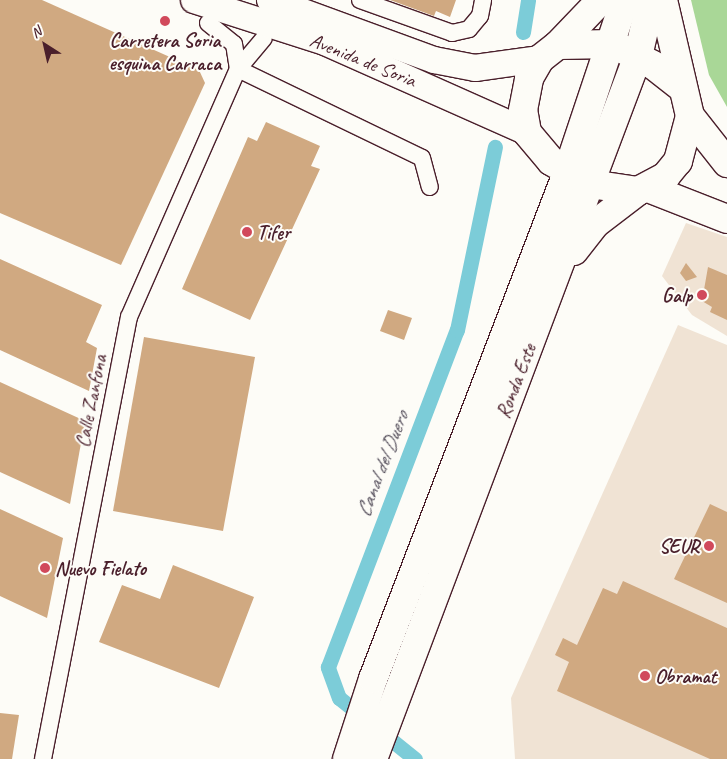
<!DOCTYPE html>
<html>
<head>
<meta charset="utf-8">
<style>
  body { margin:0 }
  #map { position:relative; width:727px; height:759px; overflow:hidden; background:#fdfcf7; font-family:Caveat,sans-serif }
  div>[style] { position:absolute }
  .built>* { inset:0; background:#f0e3d4 }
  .green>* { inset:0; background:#a9d797 }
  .canal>* { height:15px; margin:-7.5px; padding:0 7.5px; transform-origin:7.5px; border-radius:7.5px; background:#7cccd8 }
  .building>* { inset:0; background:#d0a981 }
  .roads { filter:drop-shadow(1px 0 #4a1f2b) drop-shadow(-1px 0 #4a1f2b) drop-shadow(0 1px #4a1f2b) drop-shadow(0 -1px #4a1f2b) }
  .minor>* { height:16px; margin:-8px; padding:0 8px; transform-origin:8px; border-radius:8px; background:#fdfcf7 }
  .primary>* { height:26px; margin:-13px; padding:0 13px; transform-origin:13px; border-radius:13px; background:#fdfcf7 }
  .trunk>* { height:28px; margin:-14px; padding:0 14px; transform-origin:14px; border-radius:14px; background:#fdfcf7 }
  .dots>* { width:14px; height:14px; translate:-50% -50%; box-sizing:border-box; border:2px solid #fdfcf7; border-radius:50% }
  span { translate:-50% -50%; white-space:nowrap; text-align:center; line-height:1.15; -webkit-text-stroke:4px #fdfcf7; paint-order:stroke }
  .poi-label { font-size:20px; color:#4a1f2b; font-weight:700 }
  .left { translate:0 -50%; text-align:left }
  .right { translate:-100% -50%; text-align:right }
  .street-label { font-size:20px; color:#4a1f2b }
  .water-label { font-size:21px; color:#59535f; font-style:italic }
  .north { position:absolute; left:20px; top:20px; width:50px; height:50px; -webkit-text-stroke:4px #fdfcf7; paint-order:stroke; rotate:325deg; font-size:14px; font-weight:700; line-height:20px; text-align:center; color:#4a1f2b }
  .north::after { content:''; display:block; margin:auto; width:18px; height:22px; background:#4a1f2b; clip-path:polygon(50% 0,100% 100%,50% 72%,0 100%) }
</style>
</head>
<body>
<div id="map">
  <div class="built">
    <i style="clip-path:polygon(686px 223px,727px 237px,727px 336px,692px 315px,662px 276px)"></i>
    <i style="clip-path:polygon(678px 325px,727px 345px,727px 759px,515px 759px,511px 698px)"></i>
  </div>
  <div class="green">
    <i style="clip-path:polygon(691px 0,727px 0,727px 107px,709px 75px)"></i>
  </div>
  <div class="canal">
    <i style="left:523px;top:32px;width:32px;rotate:-81deg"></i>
    <i style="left:415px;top:759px;width:97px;rotate:-141.2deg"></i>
    <i style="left:339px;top:698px;width:33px;rotate:-110deg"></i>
    <i style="left:328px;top:667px;width:361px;rotate:-69.1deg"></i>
    <i style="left:457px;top:330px;width:187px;rotate:-78.3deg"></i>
  </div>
  <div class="building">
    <i style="clip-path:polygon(0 0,42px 0,199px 70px,205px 83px,121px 265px,0 213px)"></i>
    <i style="clip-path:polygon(390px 0,456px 0,450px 17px,436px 11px,434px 16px)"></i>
    <i style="clip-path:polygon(266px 122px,320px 146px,311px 166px,320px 169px,250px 320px,182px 289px,248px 137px,257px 141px)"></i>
    <i style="clip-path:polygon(0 259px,102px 305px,86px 342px,97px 348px,89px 391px,0 350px)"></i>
    <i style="clip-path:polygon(686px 263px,697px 277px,686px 281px,680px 273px)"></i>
    <i style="clip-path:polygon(708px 267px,727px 275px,727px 320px,710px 312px,712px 307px,702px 301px)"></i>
    <i style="clip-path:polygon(388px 310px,412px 318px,404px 340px,380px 331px)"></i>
    <i style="clip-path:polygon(144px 337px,255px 357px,223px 531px,113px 511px)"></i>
    <i style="clip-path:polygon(0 382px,85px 421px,70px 504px,0 472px)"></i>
    <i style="clip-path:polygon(710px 504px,727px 512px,727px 603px,674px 579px)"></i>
    <i style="clip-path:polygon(0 509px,63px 538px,47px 618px,0 596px)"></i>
    <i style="clip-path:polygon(173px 565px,254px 597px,219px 688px,99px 642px,122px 585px,160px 599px)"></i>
    <i style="clip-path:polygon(623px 581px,727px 628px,727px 759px,710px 759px,557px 691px,569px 662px,555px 655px,563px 638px,577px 645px,603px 588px,617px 594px)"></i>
    <i style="clip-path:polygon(0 713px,19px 715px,12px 759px,0 759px)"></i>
  </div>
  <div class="roads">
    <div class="minor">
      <i style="left:360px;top:0;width:98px;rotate:19.7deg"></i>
      <i style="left:452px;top:33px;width:17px;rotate:-13deg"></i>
      <i style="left:469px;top:29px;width:17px;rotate:-50deg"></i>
      <i style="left:480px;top:16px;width:16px;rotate:-79deg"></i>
      <i style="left:208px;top:23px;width:33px;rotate:39deg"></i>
      <i style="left:234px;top:44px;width:25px;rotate:81deg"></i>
      <i style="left:238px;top:69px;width:204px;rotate:25.8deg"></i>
      <i style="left:422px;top:158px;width:30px;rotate:75deg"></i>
      <i style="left:43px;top:759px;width:450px;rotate:-79deg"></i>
      <i style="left:129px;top:317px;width:271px;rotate:-66.3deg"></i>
      <i style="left:238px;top:69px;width:40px;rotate:-50deg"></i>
    </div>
    <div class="primary">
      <i style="left:194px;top:0;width:138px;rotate:17.8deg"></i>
      <i style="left:325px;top:42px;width:221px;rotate:24deg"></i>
      <i style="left:270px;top:0;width:175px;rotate:20.1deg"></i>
      <i style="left:434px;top:60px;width:42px;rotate:11deg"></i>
      <i style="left:475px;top:68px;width:66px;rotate:-7.9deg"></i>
    </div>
    <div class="trunk">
      <i style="left:663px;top:0;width:119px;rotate:76.9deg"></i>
      <i style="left:690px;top:116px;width:47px;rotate:104.9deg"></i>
      <i style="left:678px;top:161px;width:19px;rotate:129deg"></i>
      <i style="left:666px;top:176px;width:32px;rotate:152deg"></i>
      <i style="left:638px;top:191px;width:49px;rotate:-171.7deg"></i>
      <i style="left:590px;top:184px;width:45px;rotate:-149.5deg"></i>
      <i style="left:551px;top:161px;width:38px;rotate:-130deg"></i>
      <i style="left:527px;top:132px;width:22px;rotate:-100deg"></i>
      <i style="left:523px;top:110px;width:33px;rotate:-79deg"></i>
      <i style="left:529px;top:78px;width:22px;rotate:-60deg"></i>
      <i style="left:540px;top:59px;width:23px;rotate:-38deg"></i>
      <i style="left:558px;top:45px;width:55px;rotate:-1deg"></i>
      <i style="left:613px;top:44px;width:45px;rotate:27.7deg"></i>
      <i style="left:653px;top:65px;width:34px;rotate:38deg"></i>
      <i style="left:558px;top:45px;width:62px;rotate:-46.3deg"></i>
      <i style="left:690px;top:116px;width:60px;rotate:51.8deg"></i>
      <i style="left:648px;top:188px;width:85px;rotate:21.4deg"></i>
      <i style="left:574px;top:251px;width:34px;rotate:-52deg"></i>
      <i style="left:595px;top:224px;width:54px;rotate:-37.5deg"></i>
      <i style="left:347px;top:759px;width:84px;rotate:-72deg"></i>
      <i style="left:373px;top:679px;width:542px;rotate:-69.02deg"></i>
      <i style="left:567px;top:173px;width:182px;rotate:-71.5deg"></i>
      <i style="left:373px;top:759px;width:751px;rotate:-69.35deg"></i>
      <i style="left:638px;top:56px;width:57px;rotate:-76.9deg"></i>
    </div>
  </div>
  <div class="dots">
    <i style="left:165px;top:21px;background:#d1495b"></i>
    <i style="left:247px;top:232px;background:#d1495b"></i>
    <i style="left:702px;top:295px;background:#d1495b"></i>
    <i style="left:709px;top:546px;background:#d1495b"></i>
    <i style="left:45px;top:568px;background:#d1495b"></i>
    <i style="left:645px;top:676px;background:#d1495b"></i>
  </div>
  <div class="poi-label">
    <span style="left:165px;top:52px">Carretera Soria<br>esquina Carraca</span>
    <span class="left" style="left:257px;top:232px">Tifer</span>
    <span class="right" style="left:692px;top:295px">Galp</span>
    <span class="right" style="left:699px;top:546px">SEUR</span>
    <span class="left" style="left:55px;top:568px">Nuevo Fielato</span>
    <span class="left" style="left:655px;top:676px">Obramat</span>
  </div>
  <div class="street-label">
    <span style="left:363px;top:60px;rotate:22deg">Avenida de Soria</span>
    <span style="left:516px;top:381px;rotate:-69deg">Ronda Este</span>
    <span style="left:91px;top:401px;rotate:-79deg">Calle Zanfona</span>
  </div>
  <div class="water-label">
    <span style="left:382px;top:464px;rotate:-69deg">Canal del Duero</span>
  </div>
  <div class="north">N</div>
</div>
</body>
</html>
